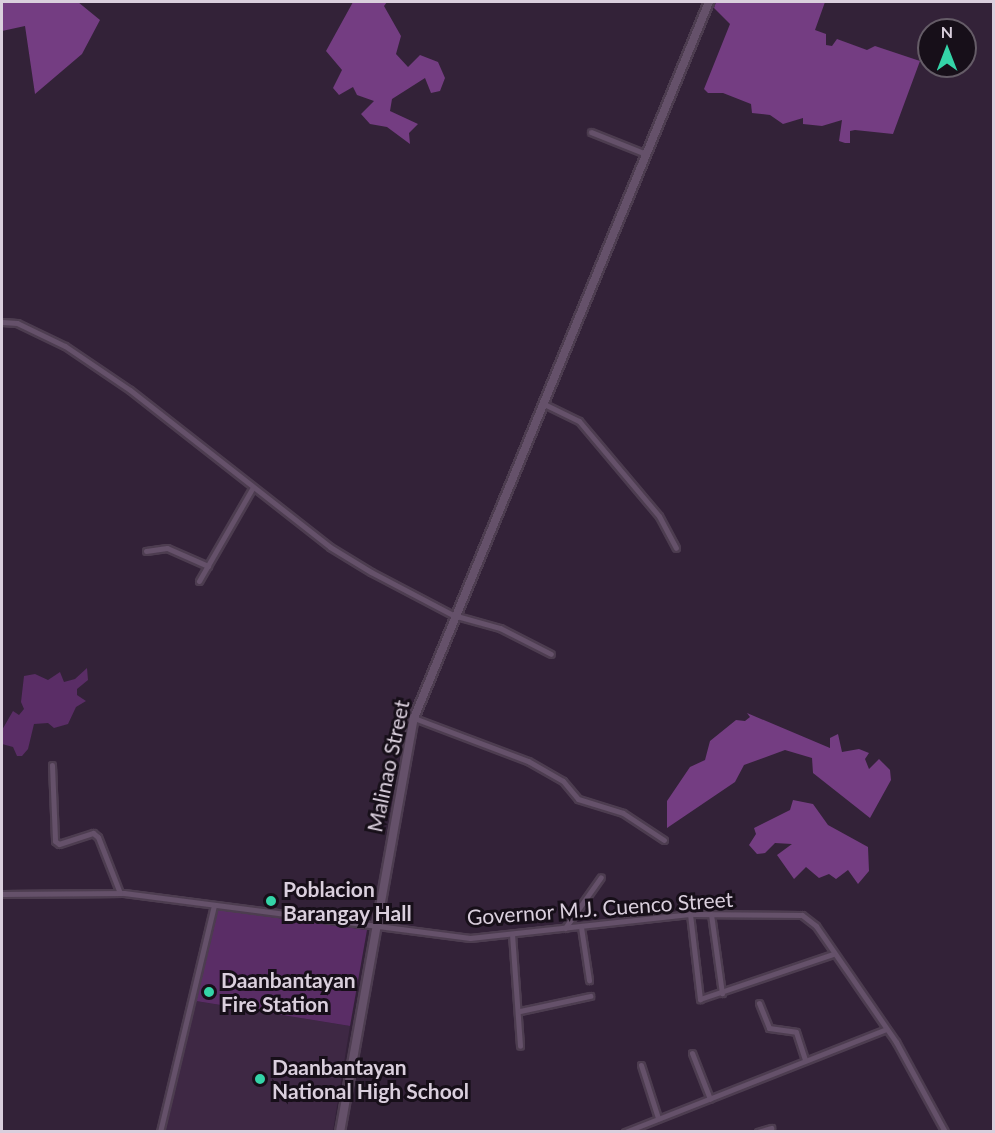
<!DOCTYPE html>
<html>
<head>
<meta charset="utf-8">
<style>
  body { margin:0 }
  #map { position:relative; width:995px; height:1133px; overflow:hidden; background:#332238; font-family:Lato,sans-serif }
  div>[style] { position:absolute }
  .built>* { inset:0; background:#3e2844 }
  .green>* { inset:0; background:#5a2d66 }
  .forest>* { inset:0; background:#743d82 }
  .roads { filter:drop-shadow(2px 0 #4d3d50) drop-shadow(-2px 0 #4d3d50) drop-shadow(0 2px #4d3d50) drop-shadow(0 -2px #4d3d50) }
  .minor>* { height:5px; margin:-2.5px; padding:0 2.5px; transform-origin:2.5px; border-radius:2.5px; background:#65516a }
  .secondary>* { height:8px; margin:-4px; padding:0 4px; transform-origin:4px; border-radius:4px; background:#65516a }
  .dots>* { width:16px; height:16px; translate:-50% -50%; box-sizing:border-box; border:3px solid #170f19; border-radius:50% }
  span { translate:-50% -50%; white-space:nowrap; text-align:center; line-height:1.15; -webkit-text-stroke:6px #170f19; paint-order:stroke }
  .street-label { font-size:21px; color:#dacfdd }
  .poi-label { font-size:21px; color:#dacfdd; font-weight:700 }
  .left { translate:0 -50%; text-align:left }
  .frame { position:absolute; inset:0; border:3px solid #dacfdd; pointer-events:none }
  .north { position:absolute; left:917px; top:18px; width:60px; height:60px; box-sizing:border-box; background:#170f19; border:2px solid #655c67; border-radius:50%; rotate:0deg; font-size:16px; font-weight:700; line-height:24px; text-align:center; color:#dacfdd }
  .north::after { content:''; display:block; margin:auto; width:21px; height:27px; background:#34d4a8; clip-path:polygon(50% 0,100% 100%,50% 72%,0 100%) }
</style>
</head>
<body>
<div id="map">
  <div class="built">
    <i style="clip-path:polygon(196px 1001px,350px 1026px,333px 1131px,165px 1131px)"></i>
  </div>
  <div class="green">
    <i style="clip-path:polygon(87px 668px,88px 680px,77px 689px,77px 695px,86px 701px,76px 707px,68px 724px,54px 728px,48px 723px,34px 724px,28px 749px,22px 756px,17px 756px,13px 747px,2px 744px,2px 730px,13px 711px,19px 715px,24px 709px,21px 702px,24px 676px,35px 674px,48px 680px,60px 672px,64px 682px,75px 679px)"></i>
    <i style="clip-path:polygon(218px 910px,367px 930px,350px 1026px,196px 1001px)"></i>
  </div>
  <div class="forest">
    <i style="clip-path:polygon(2px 2px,78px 2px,100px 20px,82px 54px,35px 94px,25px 26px,2px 31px)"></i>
    <i style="clip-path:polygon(353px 2px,387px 2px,384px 6px,401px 36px,396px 54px,408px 67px,420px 55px,438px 62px,445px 78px,440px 91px,431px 93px,425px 78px,392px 99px,390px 111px,418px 124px,409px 133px,410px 144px,387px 127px,370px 124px,361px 114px,374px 101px,357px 95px,353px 87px,339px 95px,333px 88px,342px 70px,326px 51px)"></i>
    <i style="clip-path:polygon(716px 2px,825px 2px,815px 30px,826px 34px,826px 45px,832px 46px,837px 39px,867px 50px,875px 46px,920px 61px,893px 134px,855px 130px,850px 131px,850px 143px,845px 143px,839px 141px,842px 120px,822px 126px,803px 124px,803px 118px,783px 124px,770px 115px,752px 113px,751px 104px,723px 93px,708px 93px,704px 89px,730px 24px,714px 8px)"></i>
    <i style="clip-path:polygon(747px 713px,830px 748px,830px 738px,838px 734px,842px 752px,859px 749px,869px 753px,865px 759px,869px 769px,879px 759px,890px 770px,891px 780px,870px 818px,813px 773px,812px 758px,785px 750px,744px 765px,735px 782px,667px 828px,667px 801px,690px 767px,705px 760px,710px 741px,736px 720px,745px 721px,750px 717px)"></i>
    <i style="clip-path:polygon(793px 800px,813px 804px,828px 825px,868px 847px,869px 871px,858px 884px,848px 870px,836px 879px,829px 874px,819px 878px,806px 867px,794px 879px,777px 855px,792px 844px,775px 843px,765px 853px,757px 854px,749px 845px,756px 834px,754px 828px,790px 810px)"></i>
  </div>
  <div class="roads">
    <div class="minor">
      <i style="left:591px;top:132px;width:59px;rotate:21.8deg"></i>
      <i style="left:2px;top:322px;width:15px;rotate:4deg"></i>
      <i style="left:17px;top:323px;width:53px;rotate:25.6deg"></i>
      <i style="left:65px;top:346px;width:78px;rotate:34.1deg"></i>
      <i style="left:130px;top:390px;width:254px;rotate:38.1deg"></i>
      <i style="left:330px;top:547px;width:48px;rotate:31.4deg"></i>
      <i style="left:371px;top:572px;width:93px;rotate:27.7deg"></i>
      <i style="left:453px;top:615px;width:49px;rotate:15.5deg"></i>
      <i style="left:500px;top:628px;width:57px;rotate:27deg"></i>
      <i style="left:542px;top:403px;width:41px;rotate:25.9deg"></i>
      <i style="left:579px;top:421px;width:124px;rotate:49.9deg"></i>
      <i style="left:659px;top:516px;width:36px;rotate:62deg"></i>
      <i style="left:146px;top:551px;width:21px;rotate:-8deg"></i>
      <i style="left:167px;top:548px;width:45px;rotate:23.7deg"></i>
      <i style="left:199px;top:581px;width:108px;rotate:-60.1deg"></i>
      <i style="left:414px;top:718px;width:122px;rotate:20.7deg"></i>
      <i style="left:528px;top:761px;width:40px;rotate:29.7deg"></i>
      <i style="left:563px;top:781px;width:23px;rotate:50deg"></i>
      <i style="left:578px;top:799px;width:47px;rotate:17.3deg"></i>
      <i style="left:623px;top:813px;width:49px;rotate:33.4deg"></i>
      <i style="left:52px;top:765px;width:76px;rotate:87.7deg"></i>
      <i style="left:55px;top:841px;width:5px;rotate:37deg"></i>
      <i style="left:59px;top:844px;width:36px;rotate:-18deg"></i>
      <i style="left:93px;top:833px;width:6px;rotate:39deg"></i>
      <i style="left:98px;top:837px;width:60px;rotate:68.6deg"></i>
      <i style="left:2px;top:894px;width:122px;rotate:-0.5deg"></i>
      <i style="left:124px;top:893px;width:349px;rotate:7.4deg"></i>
      <i style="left:470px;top:938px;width:221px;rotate:-6.2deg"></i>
      <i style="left:690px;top:914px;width:112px;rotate:0.5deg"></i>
      <i style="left:802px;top:915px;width:18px;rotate:38deg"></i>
      <i style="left:816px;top:926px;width:141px;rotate:55.4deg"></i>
      <i style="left:896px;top:1042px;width:102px;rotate:61.4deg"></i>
      <i style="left:690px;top:914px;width:86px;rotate:83.3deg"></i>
      <i style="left:700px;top:999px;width:140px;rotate:-18.7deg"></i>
      <i style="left:711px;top:914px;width:80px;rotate:82.1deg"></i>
      <i style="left:581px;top:927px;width:54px;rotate:81.4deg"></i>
      <i style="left:565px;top:928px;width:62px;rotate:-54.8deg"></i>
      <i style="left:512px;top:934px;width:112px;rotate:85.9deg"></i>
      <i style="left:759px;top:1003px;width:27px;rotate:68deg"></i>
      <i style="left:769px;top:1028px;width:27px;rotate:8deg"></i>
      <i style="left:796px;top:1032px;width:28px;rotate:72deg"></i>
      <i style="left:520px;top:1011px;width:72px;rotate:-12.1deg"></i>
      <i style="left:692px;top:1053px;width:49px;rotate:68.6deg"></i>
      <i style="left:641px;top:1065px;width:56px;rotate:72.2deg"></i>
      <i style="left:160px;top:1132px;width:233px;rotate:-76.6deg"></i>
      <i style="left:625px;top:1132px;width:281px;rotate:-21.5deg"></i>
      <i style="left:758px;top:1132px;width:14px;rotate:-17deg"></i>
    </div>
    <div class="secondary">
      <i style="left:340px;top:1132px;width:421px;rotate:-79.9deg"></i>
      <i style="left:414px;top:718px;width:774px;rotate:-67.61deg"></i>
    </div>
  </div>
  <div class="dots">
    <i style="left:271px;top:901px;background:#34d4a8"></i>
    <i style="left:209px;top:992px;background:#34d4a8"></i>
    <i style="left:260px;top:1079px;background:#34d4a8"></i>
  </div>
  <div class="street-label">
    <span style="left:388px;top:766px;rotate:-78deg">Malinao Street</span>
    <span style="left:600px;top:908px;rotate:-4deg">Governor M.J. Cuenco Street</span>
  </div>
  <div class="poi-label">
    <span class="left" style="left:283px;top:901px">Poblacion<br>Barangay Hall</span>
    <span class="left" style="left:221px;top:992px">Daanbantayan<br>Fire Station</span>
    <span class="left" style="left:272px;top:1079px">Daanbantayan<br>National High School</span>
  </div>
  <div class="frame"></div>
  <div class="north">N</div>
</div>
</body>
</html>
